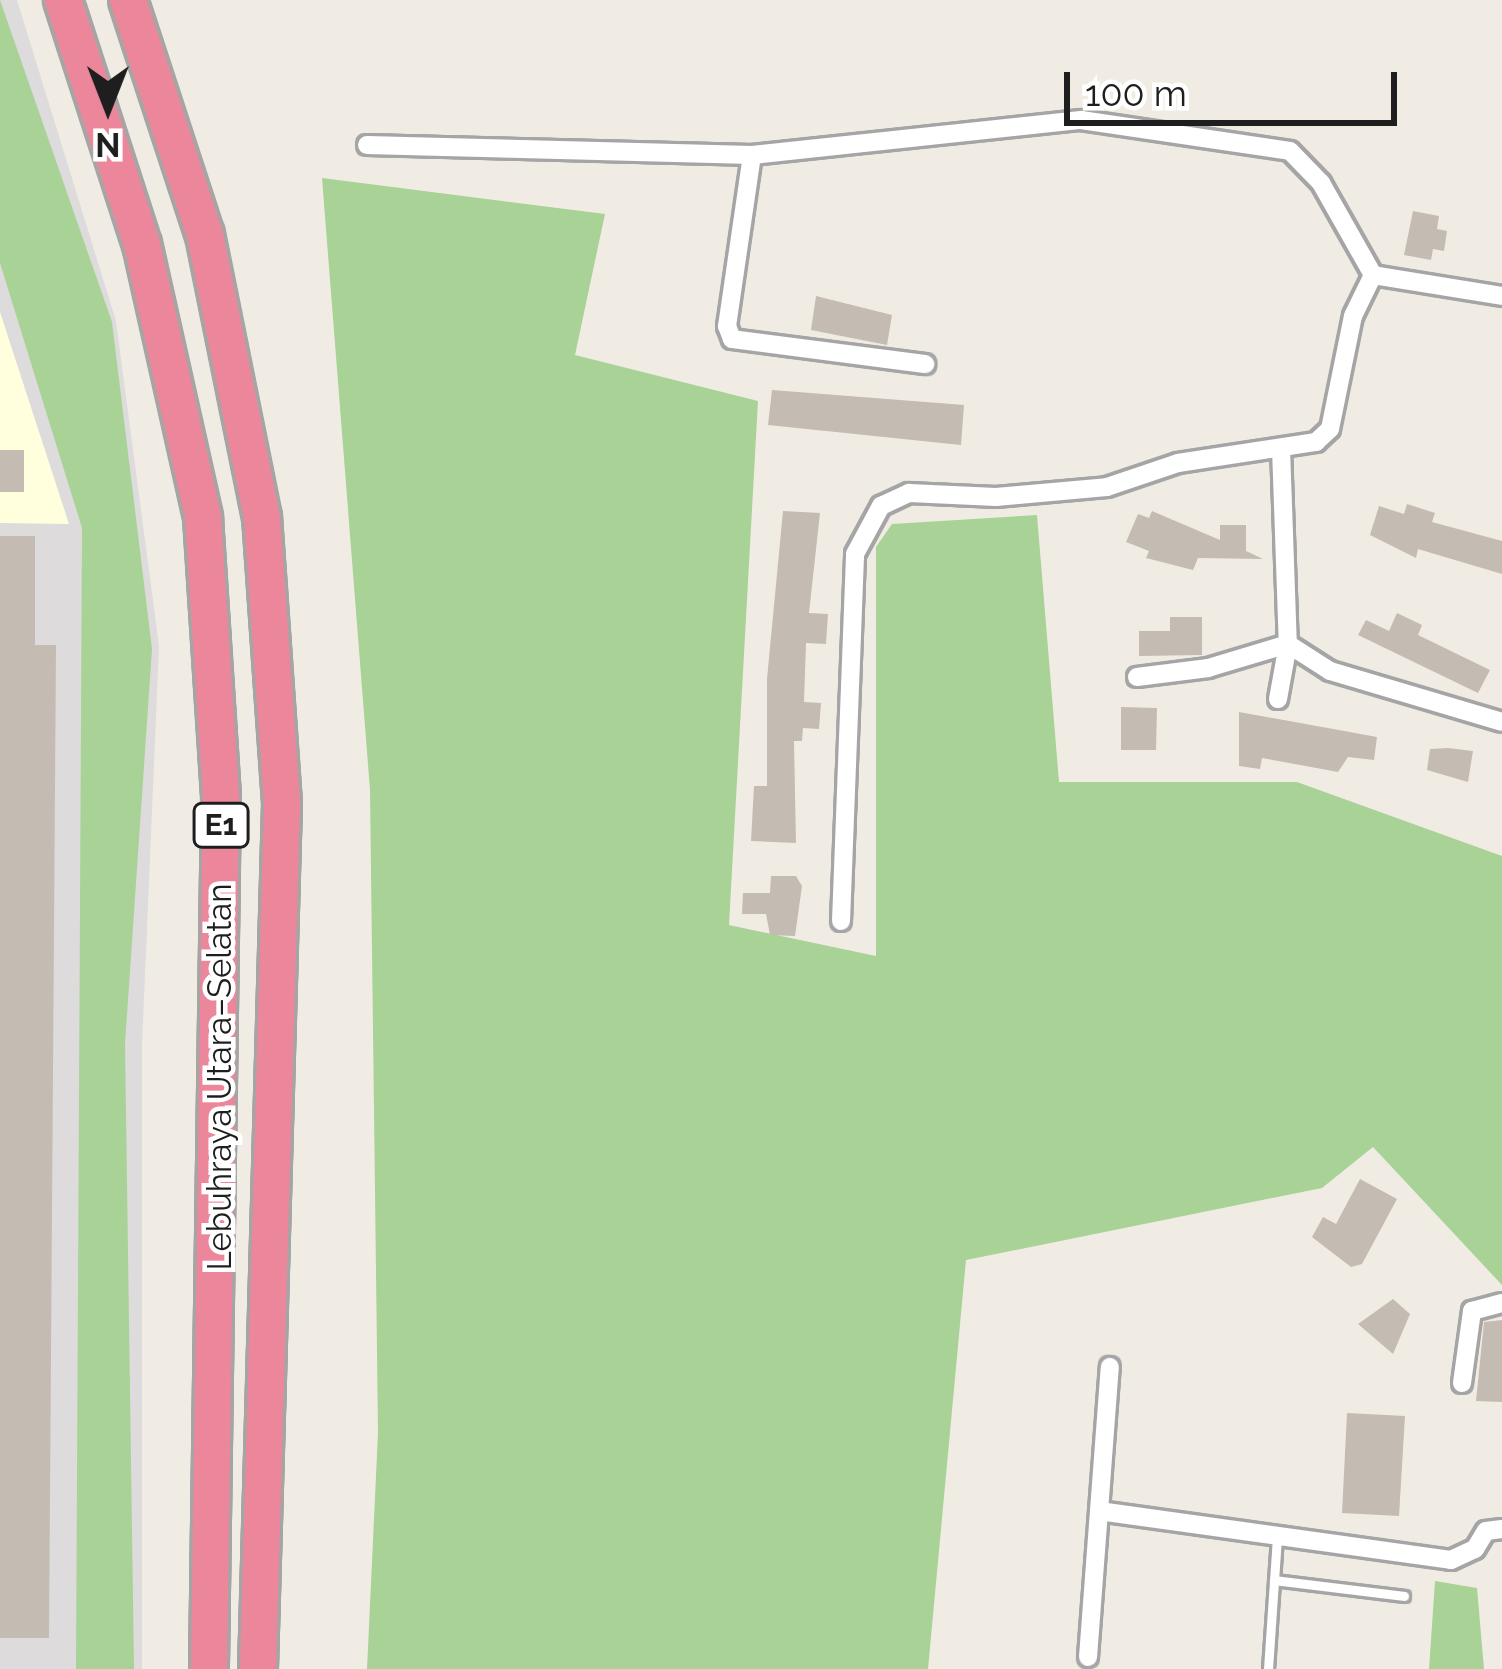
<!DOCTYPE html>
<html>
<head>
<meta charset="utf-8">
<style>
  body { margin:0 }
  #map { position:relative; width:1502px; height:1669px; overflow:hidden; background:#f0ece4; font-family:Raleway,sans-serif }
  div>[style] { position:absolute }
  .residential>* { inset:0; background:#dddbdb }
  .education>* { inset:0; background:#ffffde }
  .forest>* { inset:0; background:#a8d296 }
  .building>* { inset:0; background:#c4bbb3 }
  .roads { filter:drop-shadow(3px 0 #a5a5a5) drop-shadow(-3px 0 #a5a5a5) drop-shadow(0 3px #a5a5a5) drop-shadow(0 -3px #a5a5a5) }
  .service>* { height:9px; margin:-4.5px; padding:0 4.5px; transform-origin:4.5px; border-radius:4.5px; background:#fff }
  .minor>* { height:18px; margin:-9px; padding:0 9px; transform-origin:9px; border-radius:9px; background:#fff }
  .motorway>* { height:36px; margin:-18px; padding:0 18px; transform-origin:18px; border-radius:18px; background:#ec879b }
  span { translate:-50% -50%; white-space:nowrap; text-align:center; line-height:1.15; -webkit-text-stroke:9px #fff; paint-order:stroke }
  .shield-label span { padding:3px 9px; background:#fff; border:3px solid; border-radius:9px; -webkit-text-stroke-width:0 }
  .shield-label { font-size:30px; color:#1e1e1e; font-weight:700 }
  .street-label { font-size:33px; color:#1e1e1e }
  .north { position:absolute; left:48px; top:48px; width:120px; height:120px; -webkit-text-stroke:9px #fff; paint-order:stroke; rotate:180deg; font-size:33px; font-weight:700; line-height:48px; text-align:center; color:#1e1e1e }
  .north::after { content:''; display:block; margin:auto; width:42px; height:54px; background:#1e1e1e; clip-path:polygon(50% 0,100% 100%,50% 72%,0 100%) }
  .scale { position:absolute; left:1064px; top:72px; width:333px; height:54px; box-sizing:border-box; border:6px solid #1e1e1e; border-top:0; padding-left:15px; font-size:36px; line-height:42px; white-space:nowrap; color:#1e1e1e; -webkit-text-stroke:9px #fff; paint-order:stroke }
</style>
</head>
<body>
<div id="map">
  <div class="residential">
    <i style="clip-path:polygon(0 0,17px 0,116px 321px,159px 646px,142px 1045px,142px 1669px,0 1669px)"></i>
  </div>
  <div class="education">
    <i style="clip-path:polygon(0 312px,69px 524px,0 523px)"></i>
  </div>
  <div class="forest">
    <i style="clip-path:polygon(0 0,112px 322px,152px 649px,125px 1044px,134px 1669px,76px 1669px,82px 528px,0 263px)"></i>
    <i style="clip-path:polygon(322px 178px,605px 214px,575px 355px,758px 401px,729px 925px,876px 956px,876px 547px,892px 524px,1037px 515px,1059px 782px,1297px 782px,1502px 856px,1502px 1285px,1373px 1147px,1322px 1188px,966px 1260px,928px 1669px,367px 1669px,378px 1433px,370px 790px)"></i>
    <i style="clip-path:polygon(1435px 1581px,1477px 1588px,1484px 1669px,1429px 1669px)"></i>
  </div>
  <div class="building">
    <i style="clip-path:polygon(1413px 211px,1439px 216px,1437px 229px,1447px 231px,1444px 251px,1433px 249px,1431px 260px,1404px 255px)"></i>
    <i style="clip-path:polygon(816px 296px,892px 315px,887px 345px,811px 330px)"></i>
    <i style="clip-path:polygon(772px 390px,964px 405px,961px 445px,768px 425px)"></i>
    <i style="clip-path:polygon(0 450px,24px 450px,24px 492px,0 492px)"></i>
    <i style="clip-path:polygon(1407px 504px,1435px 513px,1432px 522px,1502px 541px,1502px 574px,1418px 549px,1416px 558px,1370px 535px,1379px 506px,1404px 514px)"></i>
    <i style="clip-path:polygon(783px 511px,820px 513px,809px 613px,828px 614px,826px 644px,806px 643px,804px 702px,821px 703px,819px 729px,803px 728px,802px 741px,794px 741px,796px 843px,751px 841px,754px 786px,767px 786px,767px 679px)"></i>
    <i style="clip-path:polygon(1152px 511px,1220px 540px,1220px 525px,1246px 525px,1246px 551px,1263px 559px,1198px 558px,1193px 570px,1146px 558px,1149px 551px,1126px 542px,1138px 514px,1149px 518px)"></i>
    <i style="clip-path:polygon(0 536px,35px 536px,35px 645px,56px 645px,49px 1638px,0 1638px)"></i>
    <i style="clip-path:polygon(1397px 613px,1422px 625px,1418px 635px,1490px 670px,1478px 693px,1358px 635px,1366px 620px,1389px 631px)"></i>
    <i style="clip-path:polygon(1170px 617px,1202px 617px,1202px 655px,1139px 656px,1139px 631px,1170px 631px)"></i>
    <i style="clip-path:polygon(1121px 707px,1157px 708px,1156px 750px,1121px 750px)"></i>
    <i style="clip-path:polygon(1239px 712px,1377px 737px,1374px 760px,1348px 757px,1338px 772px,1262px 758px,1260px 769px,1239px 766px)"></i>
    <i style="clip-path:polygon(1448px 748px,1473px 751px,1468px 782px,1427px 770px,1430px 749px)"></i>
    <i style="clip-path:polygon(771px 876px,796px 876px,802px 886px,795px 936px,770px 935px,766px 914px,742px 914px,743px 893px,770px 893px)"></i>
    <i style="clip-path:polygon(1360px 1179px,1397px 1199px,1362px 1264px,1351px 1267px,1312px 1237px,1323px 1217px,1336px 1224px)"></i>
    <i style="clip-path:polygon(1393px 1299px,1410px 1314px,1393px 1354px,1358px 1324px)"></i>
    <i style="clip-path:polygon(1502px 1320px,1502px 1402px,1476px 1401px,1484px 1322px)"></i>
    <i style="clip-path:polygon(1347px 1413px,1405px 1416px,1399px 1516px,1342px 1513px)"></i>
  </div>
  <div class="roads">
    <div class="service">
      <i style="left:1274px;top:1580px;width:131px;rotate:7deg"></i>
      <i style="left:1268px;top:1669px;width:132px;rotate:-86.1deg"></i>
    </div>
    <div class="minor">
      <i style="left:367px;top:145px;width:385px;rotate:1.5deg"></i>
      <i style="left:752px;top:155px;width:331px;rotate:-6.1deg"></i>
      <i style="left:1081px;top:120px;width:211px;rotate:8.4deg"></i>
      <i style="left:1290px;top:151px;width:45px;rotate:45.9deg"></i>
      <i style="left:1321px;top:183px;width:106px;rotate:60.5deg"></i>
      <i style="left:752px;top:155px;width:173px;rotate:98.3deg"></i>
      <i style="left:727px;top:326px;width:14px;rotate:69deg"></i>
      <i style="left:732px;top:339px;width:195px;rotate:7.4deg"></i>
      <i style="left:1281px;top:448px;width:196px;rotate:88deg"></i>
      <i style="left:1288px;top:644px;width:50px;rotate:32.7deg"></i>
      <i style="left:1330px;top:671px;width:179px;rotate:16.5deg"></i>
      <i style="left:1137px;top:677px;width:72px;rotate:-7.2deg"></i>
      <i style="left:1208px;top:668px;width:84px;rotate:-16.7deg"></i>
      <i style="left:1288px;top:644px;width:56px;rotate:100.3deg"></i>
      <i style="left:841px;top:921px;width:367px;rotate:-87.8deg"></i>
      <i style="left:855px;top:554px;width:55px;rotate:-61.6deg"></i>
      <i style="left:881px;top:506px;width:31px;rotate:-25deg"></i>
      <i style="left:909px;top:493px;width:87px;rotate:2.6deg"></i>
      <i style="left:996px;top:497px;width:111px;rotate:-5.1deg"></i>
      <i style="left:1107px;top:487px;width:75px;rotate:-18.7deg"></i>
      <i style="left:1178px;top:463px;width:140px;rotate:-8.7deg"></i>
      <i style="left:1316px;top:442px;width:19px;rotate:-43deg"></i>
      <i style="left:1330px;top:429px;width:115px;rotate:-78.5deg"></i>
      <i style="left:1353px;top:316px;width:46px;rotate:-64deg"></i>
      <i style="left:1373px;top:275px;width:131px;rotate:9.2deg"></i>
      <i style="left:1462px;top:1383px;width:73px;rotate:-82.1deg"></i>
      <i style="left:1472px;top:1311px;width:31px;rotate:-15deg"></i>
      <i style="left:1099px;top:1511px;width:355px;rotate:7.9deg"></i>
      <i style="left:1451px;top:1560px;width:26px;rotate:-25deg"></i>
      <i style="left:1475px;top:1549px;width:21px;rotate:-59deg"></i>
      <i style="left:1486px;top:1531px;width:16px;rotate:-7deg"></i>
      <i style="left:1088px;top:1657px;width:291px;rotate:-85.7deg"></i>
    </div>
    <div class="motorway">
      <i style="left:63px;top:0;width:256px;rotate:72.1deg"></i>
      <i style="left:142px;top:244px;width:281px;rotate:77.4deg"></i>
      <i style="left:203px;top:518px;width:279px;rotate:86.3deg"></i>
      <i style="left:221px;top:796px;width:873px;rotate:90.79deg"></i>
      <i style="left:128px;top:0;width:247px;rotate:71.9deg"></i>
      <i style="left:205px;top:235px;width:288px;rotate:78.6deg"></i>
      <i style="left:262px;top:517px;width:288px;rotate:86deg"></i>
      <i style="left:282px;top:804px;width:865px;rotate:91.59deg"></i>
    </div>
  </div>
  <div class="shield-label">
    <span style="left:221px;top:825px">E1</span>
  </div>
  <div class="street-label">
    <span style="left:220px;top:1077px;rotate:-90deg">Lebuhraya Utara–Selatan</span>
  </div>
  <div class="north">N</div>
  <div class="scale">100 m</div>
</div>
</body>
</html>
